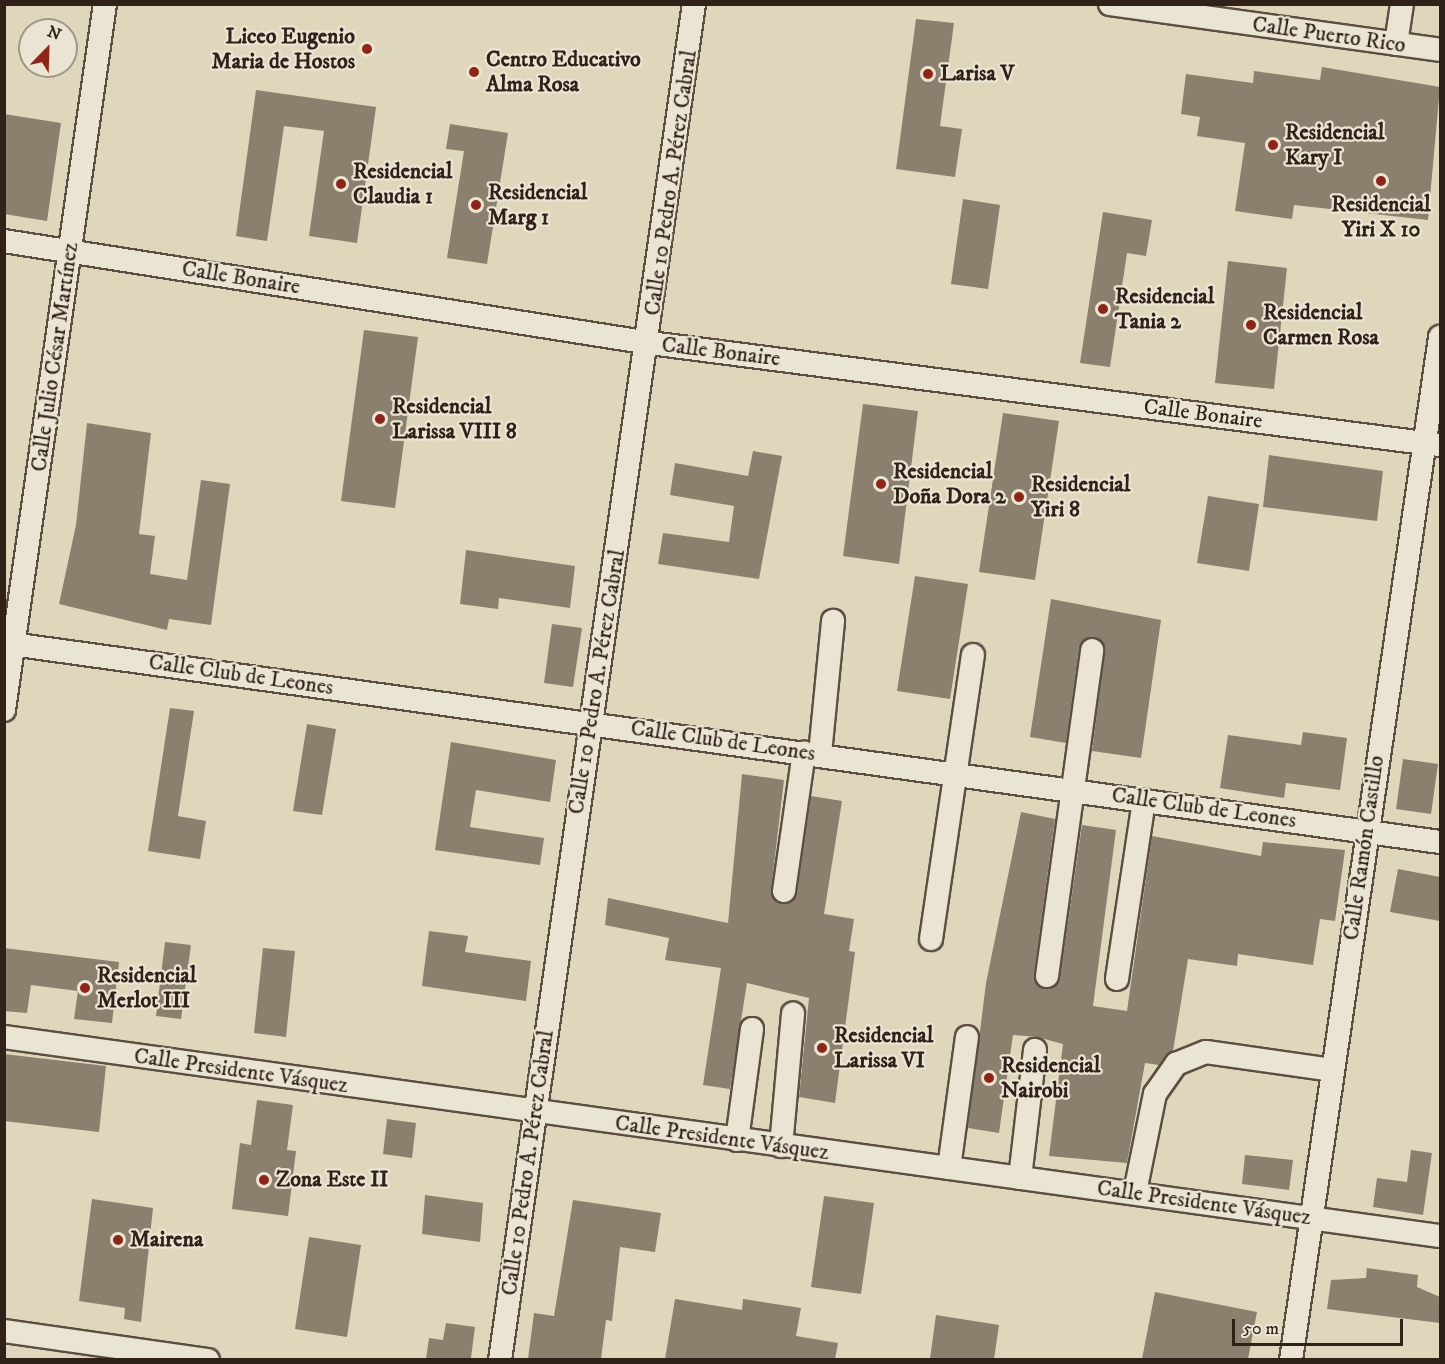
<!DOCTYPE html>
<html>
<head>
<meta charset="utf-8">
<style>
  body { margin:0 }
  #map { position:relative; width:1445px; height:1364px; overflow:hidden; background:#dfd7bc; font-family:"IM FELL DW Pica",serif }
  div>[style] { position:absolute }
  .building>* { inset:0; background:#8b806e }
  .roads { filter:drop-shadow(2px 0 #5c4f42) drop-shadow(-2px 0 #5c4f42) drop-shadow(0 2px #5c4f42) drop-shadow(0 -2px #5c4f42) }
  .minor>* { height:22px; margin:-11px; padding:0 11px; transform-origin:11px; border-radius:11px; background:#eae5d3 }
  .dots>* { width:16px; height:16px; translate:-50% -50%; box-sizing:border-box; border:3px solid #eae5d3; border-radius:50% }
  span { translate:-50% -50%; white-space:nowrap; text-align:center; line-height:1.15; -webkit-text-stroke:4.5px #eae5d3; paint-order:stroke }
  .street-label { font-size:22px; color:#312219 }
  .poi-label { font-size:22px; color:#312219; font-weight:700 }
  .right { translate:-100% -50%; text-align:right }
  .left { translate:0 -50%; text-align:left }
  .frame { position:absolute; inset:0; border:6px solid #312219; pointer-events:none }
  .north { position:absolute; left:18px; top:18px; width:60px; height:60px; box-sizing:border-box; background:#eae5d3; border:2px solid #a09789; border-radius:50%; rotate:23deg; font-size:16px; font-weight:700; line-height:24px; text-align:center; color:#312219 }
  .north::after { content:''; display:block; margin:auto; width:21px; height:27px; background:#8f2418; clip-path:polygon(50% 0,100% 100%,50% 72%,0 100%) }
  .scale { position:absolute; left:1232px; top:1319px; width:171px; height:27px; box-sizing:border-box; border:3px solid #312219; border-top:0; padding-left:8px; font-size:18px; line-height:21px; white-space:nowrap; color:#312219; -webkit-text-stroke:4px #eae5d3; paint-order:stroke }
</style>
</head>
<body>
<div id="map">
  <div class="building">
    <i style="clip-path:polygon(916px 19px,954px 23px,940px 126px,962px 129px,955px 177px,896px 169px)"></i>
    <i style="clip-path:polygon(1322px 67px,1440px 87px,1428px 220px,1294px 205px,1292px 219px,1235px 211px,1245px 143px,1197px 136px,1200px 117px,1181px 114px,1186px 74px,1253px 83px,1254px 71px,1320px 80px)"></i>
    <i style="clip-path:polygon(256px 90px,376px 107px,357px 243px,309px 236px,324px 131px,284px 126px,267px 241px,236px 236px)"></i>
    <i style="clip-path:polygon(4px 114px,61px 123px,47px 221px,4px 214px)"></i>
    <i style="clip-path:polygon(450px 124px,508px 133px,487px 264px,447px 258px,464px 151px,446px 149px)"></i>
    <i style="clip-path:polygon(963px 199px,1000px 205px,988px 289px,951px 284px)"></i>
    <i style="clip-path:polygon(1103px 212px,1152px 220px,1146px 256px,1127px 253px,1110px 367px,1080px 363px)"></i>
    <i style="clip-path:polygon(1228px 261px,1287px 268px,1274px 389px,1215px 383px)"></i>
    <i style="clip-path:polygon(364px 330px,418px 337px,395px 508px,341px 501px)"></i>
    <i style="clip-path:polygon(863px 404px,918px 411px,899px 564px,843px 556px)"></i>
    <i style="clip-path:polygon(1003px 413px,1059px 421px,1035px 580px,979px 572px)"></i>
    <i style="clip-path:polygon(87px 423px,151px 433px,139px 534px,155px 536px,150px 574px,187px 580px,201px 480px,230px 484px,211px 625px,169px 619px,167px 630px,59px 604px,76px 525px)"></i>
    <i style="clip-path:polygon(753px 451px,782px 456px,759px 579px,658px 564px,663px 533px,729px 542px,734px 506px,670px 495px,675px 463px,748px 476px)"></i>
    <i style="clip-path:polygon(1269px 455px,1383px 471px,1377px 521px,1263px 507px)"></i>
    <i style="clip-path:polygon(1208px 496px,1259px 504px,1249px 571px,1197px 563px)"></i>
    <i style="clip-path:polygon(466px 550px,575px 566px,570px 608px,499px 598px,498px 609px,460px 604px)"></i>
    <i style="clip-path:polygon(915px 576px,968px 584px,950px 699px,897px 691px)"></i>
    <i style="clip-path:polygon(1051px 599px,1161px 620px,1141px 758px,1092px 751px,1105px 652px,1094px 637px,1079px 648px,1066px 743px,1030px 737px)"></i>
    <i style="clip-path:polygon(552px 624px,582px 628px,573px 687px,544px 683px)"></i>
    <i style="clip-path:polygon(170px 708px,194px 711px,178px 816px,206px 821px,200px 859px,148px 851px)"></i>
    <i style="clip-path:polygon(307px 724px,336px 729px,322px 815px,293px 811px)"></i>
    <i style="clip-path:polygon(1303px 732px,1347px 738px,1340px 790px,1286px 783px,1284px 798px,1220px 788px,1228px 735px,1301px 745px)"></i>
    <i style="clip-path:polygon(451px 742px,556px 760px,550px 802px,476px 790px,470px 827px,544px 838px,540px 865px,435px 850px)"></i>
    <i style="clip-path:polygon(1403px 759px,1438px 764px,1431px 814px,1396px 809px)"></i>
    <i style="clip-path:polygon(742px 774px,784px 780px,771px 890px,782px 904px,797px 893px,811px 796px,842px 801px,824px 914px,854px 919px,849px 951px,855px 952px,835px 1103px,799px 1097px,809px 998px,747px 983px,730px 1089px,703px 1085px,721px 968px,665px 960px,669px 938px,605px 925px,608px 898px,728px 923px)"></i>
    <i style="clip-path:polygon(1021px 812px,1055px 819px,1034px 974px,1045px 989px,1060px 978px,1082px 825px,1116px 830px,1093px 1006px,1127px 1011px,1152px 836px,1261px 856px,1263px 842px,1345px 850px,1335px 921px,1320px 919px,1313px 965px,1238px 954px,1237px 966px,1188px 959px,1173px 1051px,1159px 1065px,1145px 1063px,1127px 1163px,1049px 1156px,1063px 1044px,1037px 1037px,1013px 1035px,999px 1133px,968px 1128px,986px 983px)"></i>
    <i style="clip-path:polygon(1398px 869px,1440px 877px,1440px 921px,1390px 912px)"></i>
    <i style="clip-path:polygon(429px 931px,468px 936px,465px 952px,531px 961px,526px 1001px,422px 986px)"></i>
    <i style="clip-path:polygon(165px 942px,191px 945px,181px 1019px,156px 1016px)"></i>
    <i style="clip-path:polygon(4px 948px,119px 962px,112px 1023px,74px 1019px,78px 991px,31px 985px,27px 1013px,4px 1011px)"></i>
    <i style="clip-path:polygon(263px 948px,295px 951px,286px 1037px,254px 1033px)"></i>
    <i style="clip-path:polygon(4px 1054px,106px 1066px,99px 1132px,4px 1121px)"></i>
    <i style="clip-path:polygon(257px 1100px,293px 1105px,287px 1150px,296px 1151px,288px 1216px,232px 1209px,240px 1143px,251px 1145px)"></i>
    <i style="clip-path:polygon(387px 1119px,416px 1123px,412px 1158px,383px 1154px)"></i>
    <i style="clip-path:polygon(1411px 1150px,1432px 1153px,1423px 1215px,1373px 1207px,1377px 1178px,1407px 1182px)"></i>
    <i style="clip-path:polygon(1245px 1155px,1293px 1160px,1289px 1190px,1242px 1184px)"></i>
    <i style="clip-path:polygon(425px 1195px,483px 1203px,480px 1242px,422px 1234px)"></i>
    <i style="clip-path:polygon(824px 1196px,874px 1203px,861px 1294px,811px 1287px)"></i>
    <i style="clip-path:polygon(92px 1199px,153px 1208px,141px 1322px,124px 1319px,125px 1308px,79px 1301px)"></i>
    <i style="clip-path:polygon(573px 1200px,661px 1213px,655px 1252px,620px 1247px,612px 1321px,606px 1320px,601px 1359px,528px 1359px,534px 1313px,554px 1316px)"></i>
    <i style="clip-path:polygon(309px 1237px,361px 1245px,347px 1337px,295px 1329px)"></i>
    <i style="clip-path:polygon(1367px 1268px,1418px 1275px,1417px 1287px,1440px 1297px,1440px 1323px,1327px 1309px,1331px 1280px,1366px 1278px)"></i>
    <i style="clip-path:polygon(1155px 1292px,1257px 1312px,1248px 1359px,1142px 1359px)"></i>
    <i style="clip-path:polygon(675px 1299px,742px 1310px,743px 1299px,801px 1308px,796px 1336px,838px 1343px,835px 1359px,665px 1359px)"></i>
    <i style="clip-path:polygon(936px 1315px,999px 1325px,994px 1359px,930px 1359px)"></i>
    <i style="clip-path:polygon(446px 1323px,475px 1327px,471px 1358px,426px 1359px,429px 1338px,443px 1340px)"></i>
  </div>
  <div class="roads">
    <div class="minor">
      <i style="left:1110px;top:4px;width:333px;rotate:7.9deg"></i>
      <i style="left:1396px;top:44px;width:40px;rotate:-81.5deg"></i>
      <i style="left:4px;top:241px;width:654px;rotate:8.97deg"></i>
      <i style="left:650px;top:343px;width:797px;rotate:7.36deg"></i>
      <i style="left:4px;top:643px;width:1450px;rotate:7.89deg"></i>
      <i style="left:4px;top:710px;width:713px;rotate:-81.86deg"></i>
      <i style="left:820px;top:754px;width:134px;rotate:-84.4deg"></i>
      <i style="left:784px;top:891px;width:140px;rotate:-81.8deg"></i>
      <i style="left:931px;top:939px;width:287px;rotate:-81.6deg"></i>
      <i style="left:1047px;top:976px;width:329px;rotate:-82.1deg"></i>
      <i style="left:1117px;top:979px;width:181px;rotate:-81.4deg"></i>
      <i style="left:4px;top:1037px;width:1450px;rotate:7.89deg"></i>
      <i style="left:737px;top:1140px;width:112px;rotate:-82.3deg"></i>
      <i style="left:781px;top:1146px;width:133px;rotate:-84.8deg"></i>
      <i style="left:949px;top:1168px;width:132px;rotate:-82.2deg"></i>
      <i style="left:1020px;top:1178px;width:129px;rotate:-83.3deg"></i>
      <i style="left:1135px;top:1192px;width:100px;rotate:-78.5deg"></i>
      <i style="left:1155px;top:1094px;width:37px;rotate:-55deg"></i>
      <i style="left:1176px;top:1064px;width:32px;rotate:-22deg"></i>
      <i style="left:1206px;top:1052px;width:127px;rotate:8.1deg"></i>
      <i style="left:4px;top:1331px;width:206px;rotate:8.1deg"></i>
      <i style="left:500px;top:1360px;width:1370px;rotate:-81.86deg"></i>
      <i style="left:1291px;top:1360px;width:1034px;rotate:-81.71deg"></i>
    </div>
  </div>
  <div class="dots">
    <i style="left:367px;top:49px;background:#8f2418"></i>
    <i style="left:474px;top:72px;background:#8f2418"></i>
    <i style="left:928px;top:74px;background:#8f2418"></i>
    <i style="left:1273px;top:145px;background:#8f2418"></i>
    <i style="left:1381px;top:181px;background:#8f2418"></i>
    <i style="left:341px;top:184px;background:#8f2418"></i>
    <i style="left:476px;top:205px;background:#8f2418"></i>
    <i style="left:1103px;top:309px;background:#8f2418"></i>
    <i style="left:1251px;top:325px;background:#8f2418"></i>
    <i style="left:380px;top:419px;background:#8f2418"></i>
    <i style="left:881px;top:484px;background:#8f2418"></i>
    <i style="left:1019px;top:497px;background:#8f2418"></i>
    <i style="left:85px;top:988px;background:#8f2418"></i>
    <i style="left:822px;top:1048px;background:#8f2418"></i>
    <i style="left:989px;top:1078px;background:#8f2418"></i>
    <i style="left:264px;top:1180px;background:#8f2418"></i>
    <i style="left:118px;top:1240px;background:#8f2418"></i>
  </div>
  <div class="street-label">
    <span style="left:1329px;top:35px;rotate:8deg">Calle Puerto Rico</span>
    <span style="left:671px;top:183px;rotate:-82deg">Calle 10 Pedro A. Pérez Cabral</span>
    <span style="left:241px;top:278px;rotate:9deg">Calle Bonaire</span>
    <span style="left:721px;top:352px;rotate:7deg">Calle Bonaire</span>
    <span style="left:55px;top:357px;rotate:-82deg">Calle Julio César Martínez</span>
    <span style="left:1203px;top:414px;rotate:7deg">Calle Bonaire</span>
    <span style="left:241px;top:675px;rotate:8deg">Calle Club de Leones</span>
    <span style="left:597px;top:682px;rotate:-81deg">Calle 10 Pedro A. Pérez Cabral</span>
    <span style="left:723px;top:741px;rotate:8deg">Calle Club de Leones</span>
    <span style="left:1204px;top:808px;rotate:8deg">Calle Club de Leones</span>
    <span style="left:1364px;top:848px;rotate:-82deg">Calle Ramón Castillo</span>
    <span style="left:241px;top:1071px;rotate:8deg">Calle Presidente Vásquez</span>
    <span style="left:722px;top:1138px;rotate:8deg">Calle Presidente Vásquez</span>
    <span style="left:528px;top:1163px;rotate:-82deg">Calle 10 Pedro A. Pérez Cabral</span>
    <span style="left:1204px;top:1203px;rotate:8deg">Calle Presidente Vásquez</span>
  </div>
  <div class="poi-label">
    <span class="right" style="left:355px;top:49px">Liceo Eugenio<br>Maria de Hostos</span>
    <span class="left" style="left:486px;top:72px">Centro Educativo<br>Alma Rosa</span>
    <span class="left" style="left:940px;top:74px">Larisa V</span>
    <span class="left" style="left:1285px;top:145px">Residencial<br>Kary I</span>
    <span class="left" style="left:353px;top:184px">Residencial<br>Claudia 1</span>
    <span class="left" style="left:488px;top:205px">Residencial<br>Marg 1</span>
    <span style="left:1381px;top:217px">Residencial<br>Yiri X 10</span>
    <span class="left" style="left:1115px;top:309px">Residencial<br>Tania 2</span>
    <span class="left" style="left:1263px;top:325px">Residencial<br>Carmen Rosa</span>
    <span class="left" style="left:392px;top:419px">Residencial<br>Larissa VIII 8</span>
    <span class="left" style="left:893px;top:484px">Residencial<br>Doña Dora 2</span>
    <span class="left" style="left:1031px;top:497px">Residencial<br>Yiri 8</span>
    <span class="left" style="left:97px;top:988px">Residencial<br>Merlot III</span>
    <span class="left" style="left:834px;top:1048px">Residencial<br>Larissa VI</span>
    <span class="left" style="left:1001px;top:1078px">Residencial<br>Nairobi</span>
    <span class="left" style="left:276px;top:1180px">Zona Este II</span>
    <span class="left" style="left:130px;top:1240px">Mairena</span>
  </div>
  <div class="frame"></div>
  <div class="north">N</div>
  <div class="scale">50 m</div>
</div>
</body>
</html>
